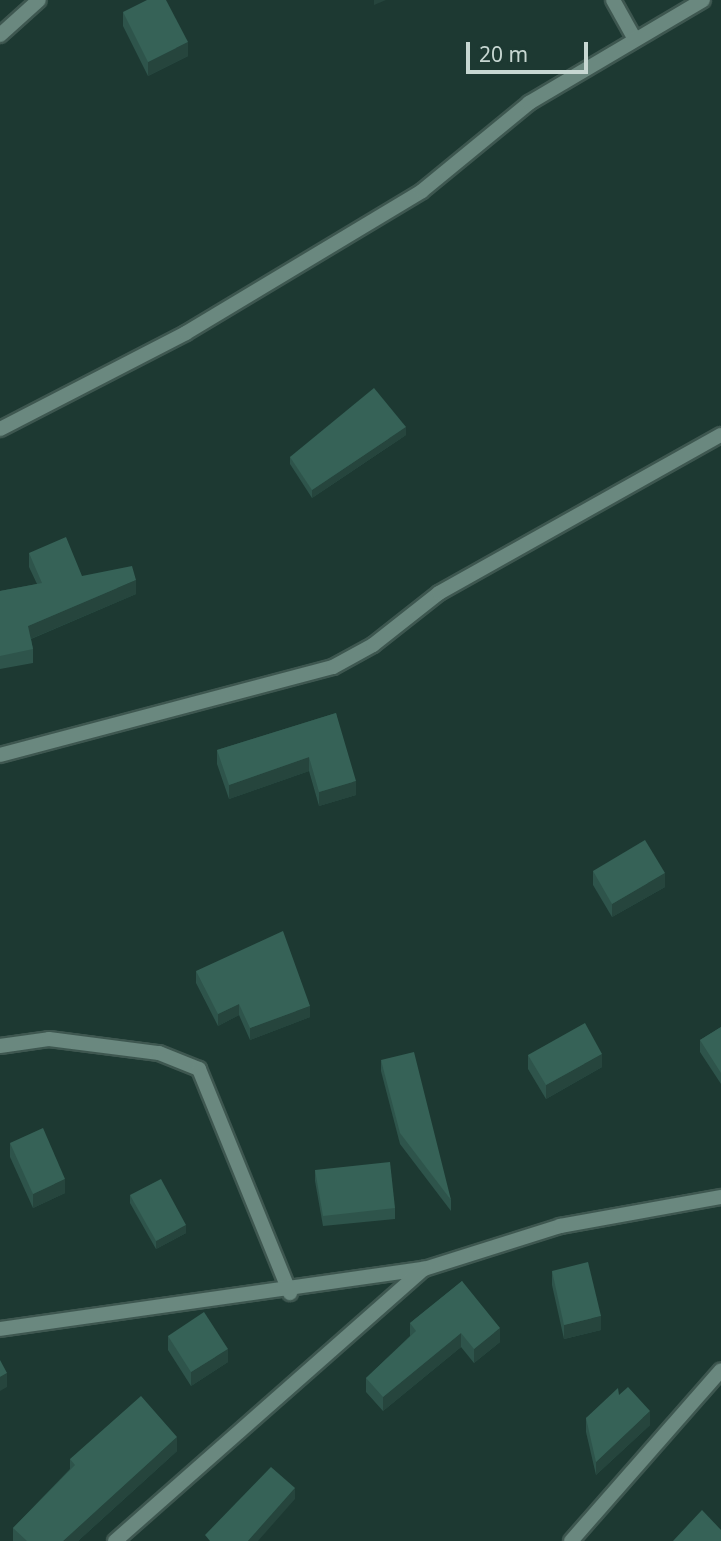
<!DOCTYPE html>
<html>
<head>
<meta charset="utf-8">
<style>
  body { margin:0 }
  #map { position:relative; width:721px; height:1541px; overflow:hidden; background:#1d3932; font-family:"Noto Sans",sans-serif }
  div>[style] { position:absolute }
  .roads { filter:drop-shadow(2px 0 #3e5750) drop-shadow(-2px 0 #3e5750) drop-shadow(0 2px #3e5750) drop-shadow(0 -2px #3e5750) }
  .minor>* { height:14px; margin:-7px; padding:0 7px; transform-origin:7px; border-radius:7px; background:#6a887f }
  .wall>* { inset:0; background:#2e544b }
  .shaded-wall>* { inset:0; background:#26453d }
  .building>* { inset:0; background:#366257 }
  span { translate:-50% -50%; white-space:nowrap; text-align:center; line-height:1.15; -webkit-text-stroke:5px #1d3932; paint-order:stroke }
  .scale { position:absolute; left:466px; top:42px; width:122px; height:32px; box-sizing:border-box; border:4px solid #c7d7d2; border-top:0; padding-left:9px; font-size:21px; line-height:24px; white-space:nowrap; color:#c7d7d2; -webkit-text-stroke:5px #1d3932; paint-order:stroke }
</style>
</head>
<body>
<div id="map">
  <div class="roads">
    <div class="minor">
      <i style="left:613px;top:0;width:41px;rotate:60.9deg"></i>
      <i style="left:0;top:35px;width:52px;rotate:-41.9deg"></i>
      <i style="left:0;top:429px;width:209px;rotate:-27.3deg"></i>
      <i style="left:186px;top:333px;width:275px;rotate:-31deg"></i>
      <i style="left:422px;top:191px;width:139px;rotate:-39.4deg"></i>
      <i style="left:529px;top:103px;width:202px;rotate:-30.6deg"></i>
      <i style="left:0;top:755px;width:344px;rotate:-14.8deg"></i>
      <i style="left:333px;top:667px;width:46px;rotate:-28.8deg"></i>
      <i style="left:373px;top:645px;width:84px;rotate:-38.2deg"></i>
      <i style="left:439px;top:593px;width:323px;rotate:-29.3deg"></i>
      <i style="left:0;top:1046px;width:49px;rotate:-8.1deg"></i>
      <i style="left:49px;top:1039px;width:111px;rotate:7.3deg"></i>
      <i style="left:159px;top:1053px;width:43px;rotate:21.8deg"></i>
      <i style="left:199px;top:1069px;width:242px;rotate:67.9deg"></i>
      <i style="left:0;top:1329px;width:428px;rotate:-8.1deg"></i>
      <i style="left:424px;top:1269px;width:143px;rotate:-17.5deg"></i>
      <i style="left:560px;top:1226px;width:164px;rotate:-10.2deg"></i>
      <i style="left:115px;top:1541px;width:412px;rotate:-41.4deg"></i>
      <i style="left:571px;top:1541px;width:227px;rotate:-48.7deg"></i>
    </div>
  </div>
  <div class="wall">
    <i style="clip-path:polygon(123px 12px,188px 56px,148px 76px,123px 26px)"></i>
    <i style="clip-path:polygon(406px 435px,312px 498px,290px 464px,290px 457px)"></i>
    <i style="clip-path:polygon(29px 553px,82px 576px,136px 594px,31px 639px,33px 649px,33px 663px,0 669px,0 591px,37px 584px,29px 567px)"></i>
    <i style="clip-path:polygon(336px 713px,356px 795px,319px 806px,309px 771px,229px 799px,217px 764px,217px 750px)"></i>
    <i style="clip-path:polygon(593px 871px,665px 887px,612px 917px,593px 885px)"></i>
    <i style="clip-path:polygon(196px 971px,310px 1017px,250px 1040px,239px 1015px,218px 1026px,196px 983px)"></i>
    <i style="clip-path:polygon(721px 1027px,721px 1084px,700px 1052px,700px 1040px)"></i>
    <i style="clip-path:polygon(528px 1055px,602px 1067px,546px 1099px,528px 1069px)"></i>
    <i style="clip-path:polygon(381px 1060px,451px 1200px,451px 1211px,400px 1144px,381px 1071px)"></i>
    <i style="clip-path:polygon(10px 1143px,65px 1193px,33px 1208px,10px 1157px)"></i>
    <i style="clip-path:polygon(315px 1170px,395px 1208px,395px 1219px,323px 1226px,315px 1181px)"></i>
    <i style="clip-path:polygon(130px 1195px,186px 1233px,156px 1249px,130px 1203px)"></i>
    <i style="clip-path:polygon(552px 1271px,601px 1330px,564px 1339px,552px 1285px)"></i>
    <i style="clip-path:polygon(462px 1281px,500px 1342px,474px 1363px,461px 1347px,383px 1411px,366px 1392px,366px 1378px,410px 1336px,410px 1323px)"></i>
    <i style="clip-path:polygon(168px 1336px,228px 1362px,191px 1386px,168px 1350px)"></i>
    <i style="clip-path:polygon(619px 1395px,650px 1425px,596px 1475px,586px 1432px,586px 1418px)"></i>
    <i style="clip-path:polygon(177px 1451px,78px 1541px,13px 1541px,13px 1528px,70px 1469px,70px 1459px)"></i>
  </div>
  <div class="shaded-wall">
    <i style="clip-path:polygon(374px 0,386px 0,374px 5px)"></i>
    <i style="clip-path:polygon(188px 42px,188px 56px,148px 76px,148px 62px)"></i>
    <i style="clip-path:polygon(406px 427px,406px 435px,312px 498px,312px 490px)"></i>
    <i style="clip-path:polygon(136px 580px,136px 594px,28px 640px,28px 626px)"></i>
    <i style="clip-path:polygon(309px 757px,309px 771px,229px 799px,229px 785px)"></i>
    <i style="clip-path:polygon(356px 781px,356px 795px,319px 806px,319px 792px)"></i>
    <i style="clip-path:polygon(665px 873px,665px 887px,612px 917px,612px 904px)"></i>
    <i style="clip-path:polygon(239px 1004px,239px 1015px,218px 1026px,218px 1014px)"></i>
    <i style="clip-path:polygon(310px 1006px,310px 1017px,250px 1040px,250px 1028px)"></i>
    <i style="clip-path:polygon(602px 1054px,602px 1067px,546px 1099px,546px 1085px)"></i>
    <i style="clip-path:polygon(65px 1179px,65px 1193px,33px 1208px,33px 1194px)"></i>
    <i style="clip-path:polygon(186px 1225px,186px 1233px,156px 1249px,156px 1241px)"></i>
    <i style="clip-path:polygon(601px 1316px,601px 1330px,564px 1339px,564px 1325px)"></i>
    <i style="clip-path:polygon(500px 1328px,500px 1342px,474px 1363px,474px 1349px)"></i>
    <i style="clip-path:polygon(461px 1333px,461px 1347px,383px 1411px,383px 1397px)"></i>
    <i style="clip-path:polygon(228px 1349px,228px 1362px,191px 1386px,191px 1372px)"></i>
    <i style="clip-path:polygon(7px 1373px,7px 1387px,0 1391px,0 1377px)"></i>
    <i style="clip-path:polygon(650px 1411px,650px 1425px,596px 1475px,596px 1462px)"></i>
    <i style="clip-path:polygon(177px 1437px,177px 1451px,78px 1541px,63px 1541px)"></i>
    <i style="clip-path:polygon(295px 1488px,295px 1499px,258px 1541px,248px 1541px)"></i>
  </div>
  <div class="building">
    <i style="clip-path:polygon(147px 0,166px 0,188px 42px,148px 62px,123px 12px)"></i>
    <i style="clip-path:polygon(374px 388px,406px 427px,312px 490px,290px 457px)"></i>
    <i style="clip-path:polygon(66px 537px,82px 576px,132px 566px,136px 580px,28px 626px,33px 649px,0 656px,0 591px,42px 583px,29px 553px)"></i>
    <i style="clip-path:polygon(336px 713px,356px 781px,319px 792px,309px 757px,229px 785px,217px 750px)"></i>
    <i style="clip-path:polygon(645px 840px,665px 873px,612px 904px,593px 871px)"></i>
    <i style="clip-path:polygon(283px 931px,310px 1006px,250px 1028px,239px 1004px,218px 1014px,196px 971px)"></i>
    <i style="clip-path:polygon(585px 1023px,602px 1054px,546px 1085px,528px 1055px)"></i>
    <i style="clip-path:polygon(721px 1027px,721px 1073px,700px 1040px)"></i>
    <i style="clip-path:polygon(414px 1052px,451px 1200px,400px 1133px,381px 1060px)"></i>
    <i style="clip-path:polygon(43px 1128px,65px 1179px,33px 1194px,10px 1143px)"></i>
    <i style="clip-path:polygon(390px 1162px,395px 1208px,323px 1216px,315px 1170px)"></i>
    <i style="clip-path:polygon(161px 1179px,186px 1225px,156px 1241px,130px 1195px)"></i>
    <i style="clip-path:polygon(588px 1262px,601px 1316px,564px 1325px,552px 1271px)"></i>
    <i style="clip-path:polygon(462px 1281px,500px 1328px,474px 1349px,461px 1333px,383px 1397px,366px 1378px,416px 1331px,410px 1323px)"></i>
    <i style="clip-path:polygon(204px 1312px,228px 1349px,191px 1372px,168px 1336px)"></i>
    <i style="clip-path:polygon(0 1360px,7px 1373px,0 1377px)"></i>
    <i style="clip-path:polygon(628px 1387px,650px 1411px,596px 1462px,586px 1418px,618px 1388px,619px 1395px)"></i>
    <i style="clip-path:polygon(141px 1396px,177px 1437px,63px 1541px,27px 1541px,13px 1528px,75px 1465px,70px 1459px)"></i>
    <i style="clip-path:polygon(271px 1467px,295px 1488px,248px 1541px,210px 1541px,205px 1535px)"></i>
    <i style="clip-path:polygon(702px 1510px,721px 1530px,721px 1541px,673px 1541px)"></i>
  </div>
  <div class="scale">20 m</div>
</div>
</body>
</html>
